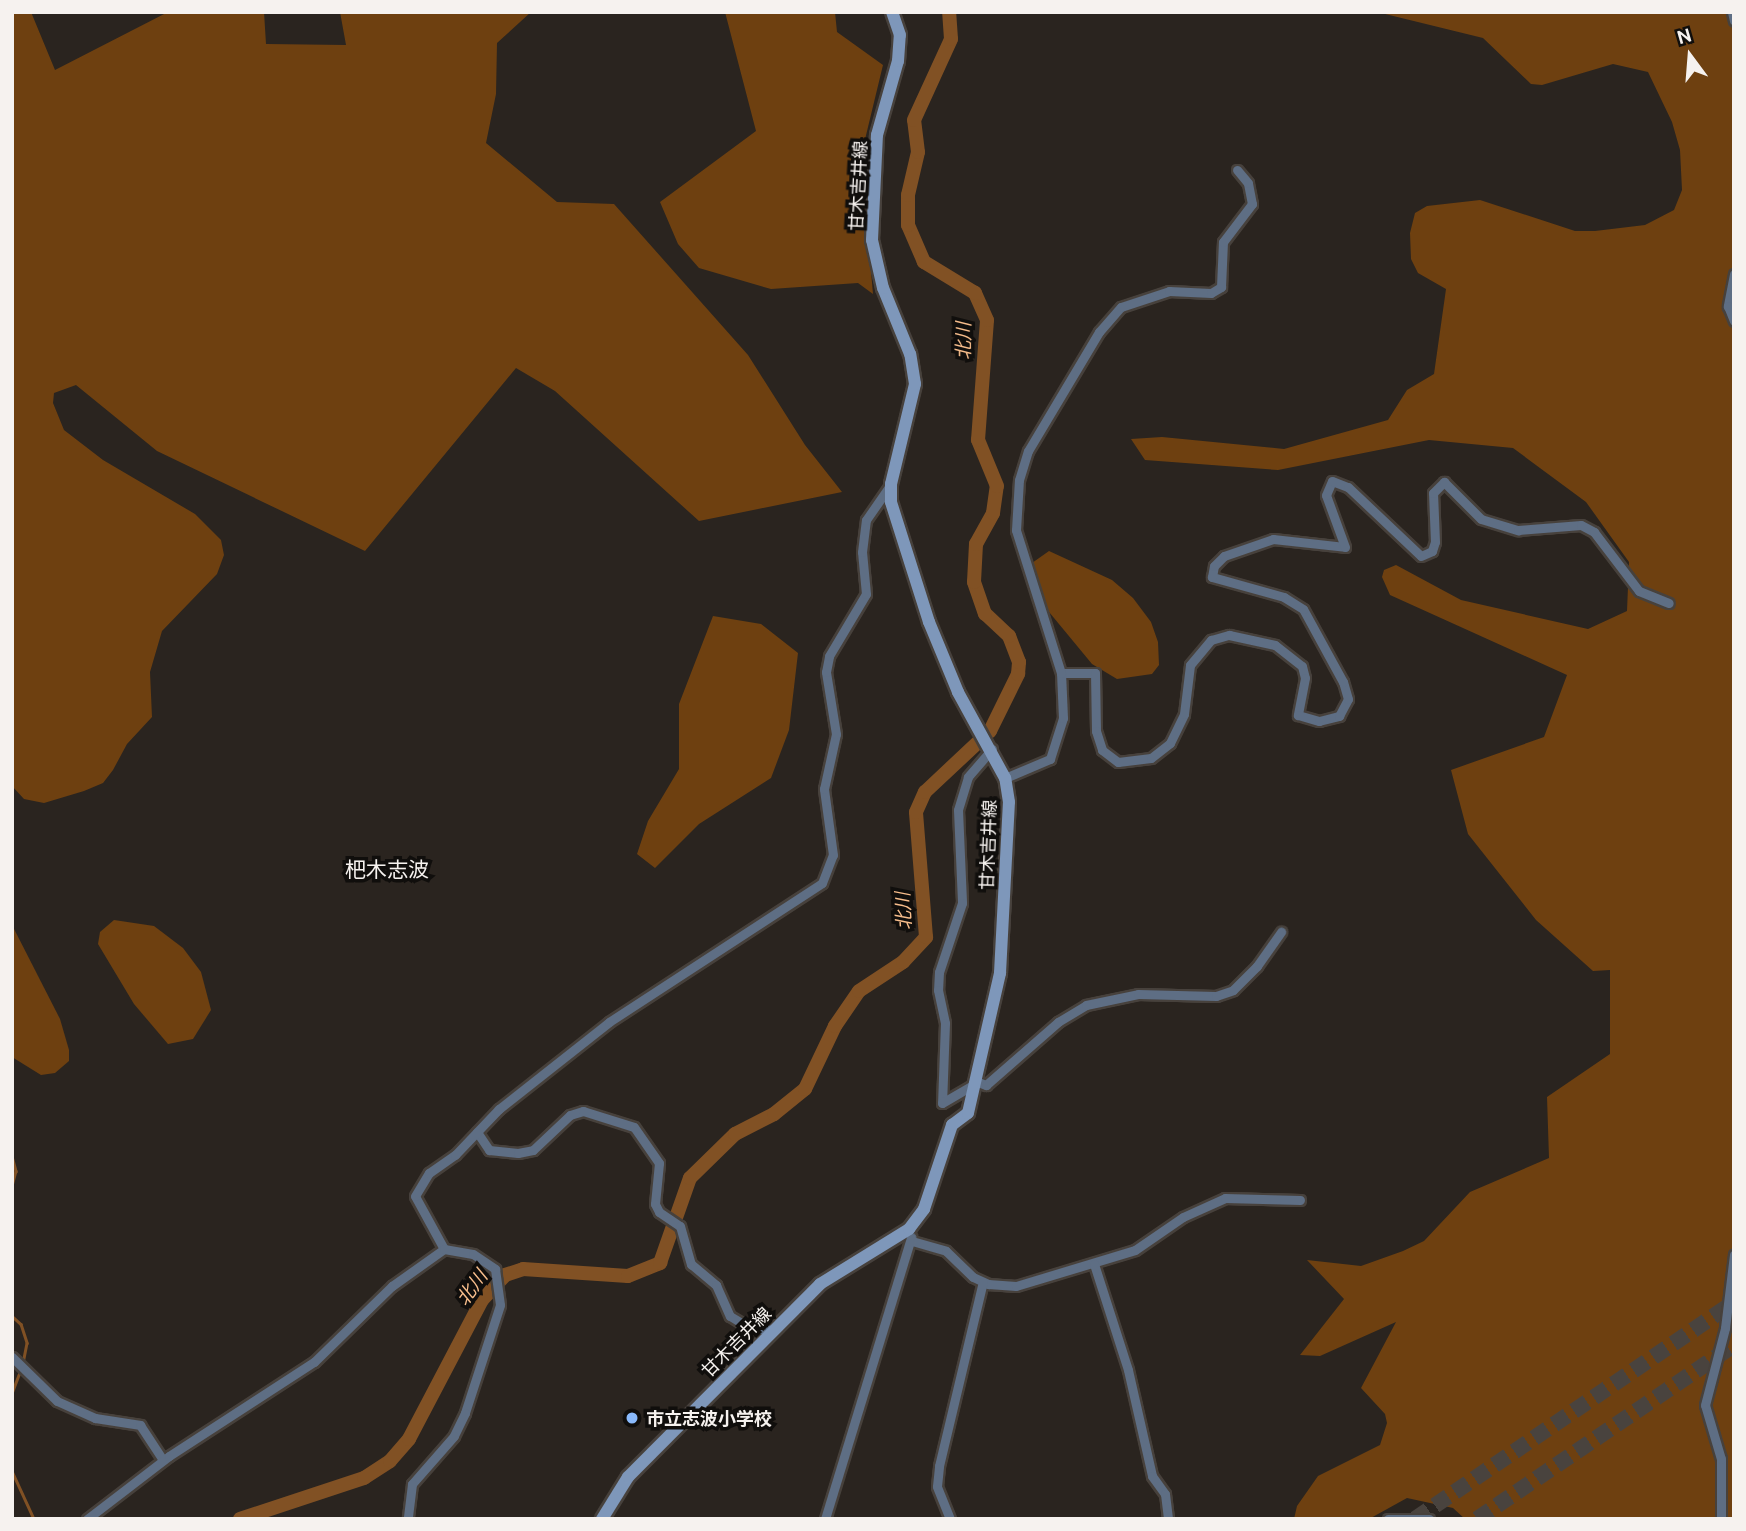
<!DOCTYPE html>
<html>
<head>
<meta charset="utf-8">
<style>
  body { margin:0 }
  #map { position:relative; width:1746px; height:1531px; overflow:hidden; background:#2a241f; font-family:Ubuntu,"Noto Sans JP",sans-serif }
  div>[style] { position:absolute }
  .forest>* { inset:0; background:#6e4010 }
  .stream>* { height:2.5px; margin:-1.25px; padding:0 1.25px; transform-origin:1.25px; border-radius:1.25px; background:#815124 }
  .river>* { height:14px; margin:-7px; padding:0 7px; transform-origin:7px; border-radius:7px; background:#815124 }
  .motorway-tunnel>* { height:16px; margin-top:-8px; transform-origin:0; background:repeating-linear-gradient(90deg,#49433e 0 16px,transparent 0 24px) }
  .roads { filter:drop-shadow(2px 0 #47413c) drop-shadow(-2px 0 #47413c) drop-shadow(0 2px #47413c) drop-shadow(0 -2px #47413c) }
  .minor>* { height:9px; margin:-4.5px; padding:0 4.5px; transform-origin:4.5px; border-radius:4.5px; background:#5e6e84 }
  .secondary>* { height:12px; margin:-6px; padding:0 6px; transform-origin:6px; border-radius:6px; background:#7e97ba }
  .dots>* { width:19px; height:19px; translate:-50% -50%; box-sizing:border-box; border:4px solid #100e0c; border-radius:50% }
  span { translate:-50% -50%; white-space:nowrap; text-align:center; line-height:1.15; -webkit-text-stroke:7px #100e0c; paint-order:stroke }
  .street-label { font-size:18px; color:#f6f2ef }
  .poi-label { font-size:18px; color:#f6f2ef; font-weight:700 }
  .left { translate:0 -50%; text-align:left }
  .water-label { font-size:19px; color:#f8be8c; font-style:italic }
  .quarter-label { font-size:21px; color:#f6f2ef }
  .frame { position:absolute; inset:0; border:14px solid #f6f2ef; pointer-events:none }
  .north { position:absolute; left:1655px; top:21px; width:70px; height:70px; -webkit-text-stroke:5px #100e0c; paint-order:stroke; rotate:344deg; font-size:19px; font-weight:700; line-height:28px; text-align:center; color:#f6f2ef }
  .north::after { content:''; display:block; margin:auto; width:24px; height:32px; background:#f6f2ef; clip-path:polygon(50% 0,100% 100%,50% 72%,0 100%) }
</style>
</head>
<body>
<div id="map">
  <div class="forest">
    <i style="clip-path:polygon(12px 12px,31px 12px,55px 70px,168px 12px,264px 12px,266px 44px,346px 45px,340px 12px,531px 12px,497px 43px,496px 94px,486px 143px,557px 202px,614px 204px,748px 355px,805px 445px,842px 492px,699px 521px,555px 391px,516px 368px,365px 551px,157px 451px,76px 385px,54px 393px,53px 403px,64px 430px,103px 460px,195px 514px,221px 540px,224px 555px,217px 574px,162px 631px,150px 672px,152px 717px,127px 744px,113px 770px,103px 783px,84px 791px,44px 803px,24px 799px,12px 786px)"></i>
    <i style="clip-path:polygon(725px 12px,835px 12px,837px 32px,883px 65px,861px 156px,873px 294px,858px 283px,771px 289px,699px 268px,678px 244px,660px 202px,756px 131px)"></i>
    <i style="clip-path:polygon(1377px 12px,1734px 12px,1734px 1519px,1465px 1519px,1453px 1508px,1407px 1498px,1369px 1519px,1294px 1519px,1297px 1506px,1318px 1476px,1380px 1445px,1387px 1423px,1385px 1414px,1361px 1388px,1396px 1322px,1320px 1356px,1300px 1355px,1344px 1299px,1307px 1260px,1361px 1266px,1403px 1251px,1424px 1241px,1470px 1192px,1549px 1158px,1547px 1097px,1610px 1054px,1610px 970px,1593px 971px,1536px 920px,1468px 834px,1451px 770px,1544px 737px,1567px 675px,1390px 595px,1382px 577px,1384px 570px,1396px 565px,1461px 600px,1588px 629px,1627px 611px,1629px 562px,1586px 502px,1513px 448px,1429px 440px,1278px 470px,1145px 460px,1131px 439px,1162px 437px,1284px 449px,1388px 420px,1407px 390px,1434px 374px,1446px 289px,1418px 273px,1411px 259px,1410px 233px,1415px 213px,1427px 206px,1480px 200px,1575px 231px,1595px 231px,1645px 225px,1674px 210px,1682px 190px,1680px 150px,1672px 122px,1648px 72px,1613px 64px,1542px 85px,1531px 84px,1483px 38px)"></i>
    <i style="clip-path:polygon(1049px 551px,1112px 580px,1133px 598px,1151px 622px,1158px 642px,1159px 665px,1152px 674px,1117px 679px,1092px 664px,1054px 618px,1044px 606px,1032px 563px)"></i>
    <i style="clip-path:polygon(713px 616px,761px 624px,798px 653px,789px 730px,771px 778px,699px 824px,655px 868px,637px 854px,648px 821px,679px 769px,679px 704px)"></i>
    <i style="clip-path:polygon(114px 920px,154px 926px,183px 948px,201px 972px,211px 1010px,193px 1039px,168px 1044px,134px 1004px,98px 944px,100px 932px)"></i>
    <i style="clip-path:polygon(12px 925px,60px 1019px,69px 1050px,69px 1061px,55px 1073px,41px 1075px,12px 1057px)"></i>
  </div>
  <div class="stream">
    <i style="left:12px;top:1156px;width:16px;rotate:75deg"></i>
    <i style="left:16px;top:1171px;width:16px;rotate:105deg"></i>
    <i style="left:12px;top:1316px;width:12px;rotate:42deg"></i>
    <i style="left:21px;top:1324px;width:20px;rotate:72deg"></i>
    <i style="left:27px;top:1343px;width:20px;rotate:101deg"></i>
    <i style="left:12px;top:1392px;width:25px;rotate:-69deg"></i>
    <i style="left:12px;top:1471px;width:53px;rotate:65.4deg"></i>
  </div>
  <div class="river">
    <i style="left:240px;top:1519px;width:131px;rotate:-18.3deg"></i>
    <i style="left:364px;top:1478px;width:31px;rotate:-33deg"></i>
    <i style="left:390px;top:1461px;width:29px;rotate:-49deg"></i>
    <i style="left:409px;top:1439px;width:157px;rotate:-62.3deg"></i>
    <i style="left:482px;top:1300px;width:34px;rotate:-47deg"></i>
    <i style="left:505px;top:1275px;width:19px;rotate:-18deg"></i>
    <i style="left:523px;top:1269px;width:105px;rotate:3.8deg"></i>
    <i style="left:628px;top:1276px;width:35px;rotate:-22deg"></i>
    <i style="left:660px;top:1263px;width:90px;rotate:-70.6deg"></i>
    <i style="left:690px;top:1178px;width:63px;rotate:-44.4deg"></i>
    <i style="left:735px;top:1134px;width:44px;rotate:-27.1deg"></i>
    <i style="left:774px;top:1114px;width:40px;rotate:-39deg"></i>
    <i style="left:805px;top:1089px;width:70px;rotate:-64.5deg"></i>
    <i style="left:835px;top:1026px;width:42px;rotate:-55.6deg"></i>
    <i style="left:859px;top:991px;width:53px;rotate:-33.4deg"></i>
    <i style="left:903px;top:962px;width:34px;rotate:-47deg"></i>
    <i style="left:926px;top:937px;width:125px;rotate:-94.6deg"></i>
    <i style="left:916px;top:812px;width:22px;rotate:-66deg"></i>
    <i style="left:925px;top:792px;width:89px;rotate:-43.2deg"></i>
    <i style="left:990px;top:731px;width:64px;rotate:-63.8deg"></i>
    <i style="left:1018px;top:674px;width:12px;rotate:-85deg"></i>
    <i style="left:1019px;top:662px;width:28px;rotate:-111deg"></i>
    <i style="left:1009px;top:636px;width:33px;rotate:-137deg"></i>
    <i style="left:985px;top:614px;width:34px;rotate:-109deg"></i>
    <i style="left:974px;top:582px;width:38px;rotate:-87deg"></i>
    <i style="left:976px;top:544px;width:35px;rotate:-61deg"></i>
    <i style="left:993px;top:513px;width:27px;rotate:-82deg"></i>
    <i style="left:997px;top:486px;width:50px;rotate:-112.4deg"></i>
    <i style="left:978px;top:440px;width:120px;rotate:-85.7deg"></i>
    <i style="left:987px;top:320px;width:30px;rotate:-114deg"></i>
    <i style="left:975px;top:293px;width:60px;rotate:-148.7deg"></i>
    <i style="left:924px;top:262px;width:40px;rotate:-113.4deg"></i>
    <i style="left:908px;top:225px;width:30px;rotate:-90deg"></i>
    <i style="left:908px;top:195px;width:44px;rotate:-76.9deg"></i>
    <i style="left:918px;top:152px;width:32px;rotate:-97deg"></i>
    <i style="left:914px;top:120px;width:89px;rotate:-65.4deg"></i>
    <i style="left:951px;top:39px;width:27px;rotate:-94deg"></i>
  </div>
  <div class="motorway-tunnel">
    <i style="left:1415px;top:1519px;width:386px;rotate:-34.2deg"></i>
    <i style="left:1477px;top:1519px;width:310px;rotate:-34.1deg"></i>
  </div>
  <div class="roads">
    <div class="minor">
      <i style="left:1732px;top:12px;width:9px;rotate:77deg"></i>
      <i style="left:1734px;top:274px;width:33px;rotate:101deg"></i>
      <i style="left:1728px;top:306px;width:16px;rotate:68deg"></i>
      <i style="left:1061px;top:673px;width:34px"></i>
      <i style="left:1095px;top:673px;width:58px;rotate:89deg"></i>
      <i style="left:1096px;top:731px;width:20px;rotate:72deg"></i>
      <i style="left:1102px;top:750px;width:20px;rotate:37deg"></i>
      <i style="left:1118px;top:762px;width:33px;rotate:-7deg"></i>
      <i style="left:1151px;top:758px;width:24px;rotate:-38deg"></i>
      <i style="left:1170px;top:743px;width:32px;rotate:-64deg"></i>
      <i style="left:1184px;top:714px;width:49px;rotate:-83deg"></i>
      <i style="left:1190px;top:665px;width:33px;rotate:-50deg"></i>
      <i style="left:1211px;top:640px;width:19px;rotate:-16deg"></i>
      <i style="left:1229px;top:635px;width:47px;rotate:12.3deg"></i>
      <i style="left:1275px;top:645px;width:34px;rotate:38deg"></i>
      <i style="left:1302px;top:666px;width:12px;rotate:76deg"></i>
      <i style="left:1305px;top:678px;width:38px;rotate:101deg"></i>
      <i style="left:1298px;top:715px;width:22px;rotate:16deg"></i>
      <i style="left:1319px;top:721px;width:21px;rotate:-14deg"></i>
      <i style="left:1339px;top:716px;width:19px;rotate:-62deg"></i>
      <i style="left:1348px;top:699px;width:18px;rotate:-106deg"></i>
      <i style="left:1343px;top:682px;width:83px;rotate:-118.7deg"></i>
      <i style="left:1303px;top:609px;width:22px;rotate:-148deg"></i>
      <i style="left:1284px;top:597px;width:75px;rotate:-164.5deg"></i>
      <i style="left:1212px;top:577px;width:11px;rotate:-80deg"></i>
      <i style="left:1214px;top:566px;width:14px;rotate:-45deg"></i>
      <i style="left:1224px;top:556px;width:52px;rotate:-19.1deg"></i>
      <i style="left:1273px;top:539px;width:72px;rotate:6.3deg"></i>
      <i style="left:1345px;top:547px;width:55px;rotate:-110.1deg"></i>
      <i style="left:1326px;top:495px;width:15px;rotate:-67deg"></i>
      <i style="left:1332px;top:481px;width:17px;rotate:21deg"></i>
      <i style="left:1348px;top:487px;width:100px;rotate:43.4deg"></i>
      <i style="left:1421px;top:556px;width:12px;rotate:-24deg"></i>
      <i style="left:1432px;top:551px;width:9px;rotate:-72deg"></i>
      <i style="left:1435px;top:542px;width:49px;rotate:-92.3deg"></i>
      <i style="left:1433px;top:493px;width:16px;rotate:-45deg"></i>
      <i style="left:1444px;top:482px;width:52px;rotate:45deg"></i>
      <i style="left:1481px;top:519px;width:39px;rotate:17deg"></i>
      <i style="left:1518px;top:530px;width:63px;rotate:-4.5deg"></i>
      <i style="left:1581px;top:525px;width:15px;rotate:28deg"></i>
      <i style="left:1594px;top:532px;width:74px;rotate:52.7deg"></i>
      <i style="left:1639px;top:591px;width:32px;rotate:22deg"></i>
      <i style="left:992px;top:749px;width:37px;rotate:131deg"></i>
      <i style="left:968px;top:777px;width:34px;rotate:107deg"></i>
      <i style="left:958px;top:810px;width:93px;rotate:87.5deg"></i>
      <i style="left:962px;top:903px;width:73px;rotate:108.4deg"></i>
      <i style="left:939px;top:972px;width:18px;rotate:93deg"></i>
      <i style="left:938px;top:990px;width:34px;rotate:78deg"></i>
      <i style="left:945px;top:1023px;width:80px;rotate:92.1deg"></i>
      <i style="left:942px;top:1103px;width:42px;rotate:-30.3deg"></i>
      <i style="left:978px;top:1082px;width:9px;rotate:21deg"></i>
      <i style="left:986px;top:1085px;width:96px;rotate:-41.2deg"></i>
      <i style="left:1058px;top:1022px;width:33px;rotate:-31deg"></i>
      <i style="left:1086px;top:1005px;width:53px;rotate:-11.9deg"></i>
      <i style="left:1138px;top:994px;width:78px;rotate:1.5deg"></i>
      <i style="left:1216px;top:996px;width:18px;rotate:-19deg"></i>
      <i style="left:1233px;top:990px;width:34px;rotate:-45deg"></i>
      <i style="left:1257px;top:966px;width:42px;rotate:-54.8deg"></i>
      <i style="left:1005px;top:778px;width:49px;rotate:-22.9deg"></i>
      <i style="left:1050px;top:759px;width:43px;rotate:-72.4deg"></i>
      <i style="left:1063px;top:718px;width:45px;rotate:-92.5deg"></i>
      <i style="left:1061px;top:673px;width:150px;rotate:-107.5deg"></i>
      <i style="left:1016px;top:530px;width:50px;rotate:-86.6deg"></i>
      <i style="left:1019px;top:480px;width:30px;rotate:-73deg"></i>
      <i style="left:1028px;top:451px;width:139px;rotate:-59.2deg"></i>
      <i style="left:1099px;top:332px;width:33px;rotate:-49deg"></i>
      <i style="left:1121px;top:307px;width:51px;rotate:-18.4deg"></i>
      <i style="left:1169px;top:291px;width:42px;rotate:2.7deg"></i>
      <i style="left:1211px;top:293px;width:12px;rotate:-31deg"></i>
      <i style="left:1221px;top:287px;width:45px;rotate:-87.5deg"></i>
      <i style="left:1223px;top:242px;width:48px;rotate:-52.7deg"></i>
      <i style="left:1252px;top:204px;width:21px;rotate:-101deg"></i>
      <i style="left:1248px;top:183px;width:17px;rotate:-130deg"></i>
      <i style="left:477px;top:1132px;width:22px;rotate:56deg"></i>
      <i style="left:489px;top:1150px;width:29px;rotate:6deg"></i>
      <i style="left:518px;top:1153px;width:15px;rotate:-11deg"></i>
      <i style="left:533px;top:1150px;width:51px;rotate:-43.4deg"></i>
      <i style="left:570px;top:1115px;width:14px;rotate:-17deg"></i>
      <i style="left:583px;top:1111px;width:53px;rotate:17.4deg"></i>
      <i style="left:634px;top:1127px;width:44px;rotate:55.2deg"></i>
      <i style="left:659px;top:1163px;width:41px;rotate:95.6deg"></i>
      <i style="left:655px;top:1204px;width:9px;rotate:63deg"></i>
      <i style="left:659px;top:1212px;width:25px;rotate:34deg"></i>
      <i style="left:680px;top:1226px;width:40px;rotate:74deg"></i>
      <i style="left:691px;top:1264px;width:33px;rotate:40deg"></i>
      <i style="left:716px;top:1285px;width:34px;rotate:66deg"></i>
      <i style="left:730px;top:1316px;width:23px;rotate:31deg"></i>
      <i style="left:750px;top:1328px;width:23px;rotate:5deg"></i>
      <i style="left:912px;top:1241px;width:35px;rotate:16deg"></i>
      <i style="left:946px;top:1251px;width:37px;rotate:44deg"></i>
      <i style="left:973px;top:1277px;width:17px;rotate:25deg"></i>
      <i style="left:988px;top:1284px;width:28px;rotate:4deg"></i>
      <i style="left:1016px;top:1286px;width:124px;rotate:-16.8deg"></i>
      <i style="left:1135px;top:1250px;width:58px;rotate:-34.5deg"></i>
      <i style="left:1183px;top:1217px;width:46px;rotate:-24.3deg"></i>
      <i style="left:1225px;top:1198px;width:75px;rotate:1.5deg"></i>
      <i style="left:444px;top:1249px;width:60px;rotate:-118.7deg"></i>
      <i style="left:415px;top:1196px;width:27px;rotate:-59deg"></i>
      <i style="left:429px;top:1173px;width:32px;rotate:-35deg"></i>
      <i style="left:455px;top:1155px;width:64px;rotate:-46.3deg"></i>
      <i style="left:499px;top:1109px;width:140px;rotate:-38.3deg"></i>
      <i style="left:609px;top:1022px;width:254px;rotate:-33.1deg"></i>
      <i style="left:822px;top:883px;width:30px;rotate:-69deg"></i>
      <i style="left:833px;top:855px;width:67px;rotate:-97.8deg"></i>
      <i style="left:824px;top:789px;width:56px;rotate:-77.7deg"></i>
      <i style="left:836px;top:734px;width:63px;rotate:-99.2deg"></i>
      <i style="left:826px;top:672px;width:16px;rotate:-79deg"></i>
      <i style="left:829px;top:656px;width:72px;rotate:-59.2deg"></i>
      <i style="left:866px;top:594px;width:42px;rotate:-95.4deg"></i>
      <i style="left:862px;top:552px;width:32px;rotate:-83deg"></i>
      <i style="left:866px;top:520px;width:44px;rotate:-55.2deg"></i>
      <i style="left:1094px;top:1264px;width:111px;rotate:72.2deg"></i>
      <i style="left:1128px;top:1370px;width:109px;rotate:77.2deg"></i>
      <i style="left:1152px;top:1476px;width:22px;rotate:54deg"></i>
      <i style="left:1165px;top:1494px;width:25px;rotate:83deg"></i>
      <i style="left:12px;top:1357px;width:63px;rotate:44.4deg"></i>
      <i style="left:57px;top:1401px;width:42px;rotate:24.1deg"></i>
      <i style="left:95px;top:1418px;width:46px;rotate:8.8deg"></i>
      <i style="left:140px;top:1425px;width:42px;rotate:56.7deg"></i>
      <i style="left:87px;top:1519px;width:103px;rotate:-37.5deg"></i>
      <i style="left:169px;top:1456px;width:173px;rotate:-33deg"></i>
      <i style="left:314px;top:1362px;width:109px;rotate:-44.3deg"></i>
      <i style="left:392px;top:1286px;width:64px;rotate:-35.4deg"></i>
      <i style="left:444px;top:1249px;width:29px;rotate:10deg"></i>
      <i style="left:473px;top:1254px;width:27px;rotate:34deg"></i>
      <i style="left:495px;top:1269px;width:36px;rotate:82deg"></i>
      <i style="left:500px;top:1305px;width:114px;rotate:108deg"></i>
      <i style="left:465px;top:1413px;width:25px;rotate:116deg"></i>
      <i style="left:454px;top:1436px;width:64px;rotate:131.2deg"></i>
      <i style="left:412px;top:1484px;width:35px;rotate:97deg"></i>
      <i style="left:825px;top:1519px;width:295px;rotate:-73deg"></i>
      <i style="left:950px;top:1519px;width:35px;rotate:-112deg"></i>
      <i style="left:937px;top:1486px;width:20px;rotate:-84deg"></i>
      <i style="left:939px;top:1466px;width:189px;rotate:-76.6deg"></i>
      <i style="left:1388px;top:1519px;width:41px"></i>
      <i style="left:1721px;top:1519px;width:60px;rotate:-90deg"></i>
      <i style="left:1721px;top:1459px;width:56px;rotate:-106.5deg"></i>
      <i style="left:1705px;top:1405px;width:80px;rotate:-75.4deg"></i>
      <i style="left:1725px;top:1328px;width:74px;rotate:-83deg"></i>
    </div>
    <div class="secondary">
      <i style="left:602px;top:1519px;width:49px;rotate:-58.2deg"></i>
      <i style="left:628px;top:1477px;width:272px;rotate:-45.1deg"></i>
      <i style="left:820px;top:1284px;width:105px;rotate:-31.7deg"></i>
      <i style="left:909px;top:1229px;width:25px;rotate:-53deg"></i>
      <i style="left:924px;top:1209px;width:89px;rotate:-71.6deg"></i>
      <i style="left:952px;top:1125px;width:20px;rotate:-37deg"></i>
      <i style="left:968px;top:1113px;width:144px;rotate:-77.1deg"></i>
      <i style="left:1000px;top:973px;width:171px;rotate:-87deg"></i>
      <i style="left:1009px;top:802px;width:24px;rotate:-99deg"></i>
      <i style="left:1005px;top:778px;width:98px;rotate:-118.7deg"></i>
      <i style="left:958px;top:692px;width:76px;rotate:-112.5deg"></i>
      <i style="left:929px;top:622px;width:126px;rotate:-107.6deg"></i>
      <i style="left:891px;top:502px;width:18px;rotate:-90deg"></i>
      <i style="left:891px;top:484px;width:103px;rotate:-76.5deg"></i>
      <i style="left:915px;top:384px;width:30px;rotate:-99deg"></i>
      <i style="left:910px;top:354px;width:71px;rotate:-112.2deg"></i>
      <i style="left:883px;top:288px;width:49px;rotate:-102.9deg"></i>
      <i style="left:872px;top:240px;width:105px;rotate:-87.3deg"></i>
      <i style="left:877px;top:135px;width:77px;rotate:-74.2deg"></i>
      <i style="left:898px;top:61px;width:26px;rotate:-86deg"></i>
      <i style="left:900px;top:35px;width:24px;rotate:-109deg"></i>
    </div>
  </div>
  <div class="dots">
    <i style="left:632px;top:1418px;background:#8abafc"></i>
  </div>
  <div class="street-label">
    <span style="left:858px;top:186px;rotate:-87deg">甘木吉井線</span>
    <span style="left:988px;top:845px;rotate:-88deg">甘木吉井線</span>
    <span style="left:736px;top:1342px;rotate:-45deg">甘木吉井線</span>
  </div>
  <div class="poi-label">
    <span class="left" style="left:646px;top:1418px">市立志波小学校</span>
  </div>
  <div class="water-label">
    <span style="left:964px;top:341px;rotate:-90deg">北川</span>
    <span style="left:904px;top:911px;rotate:-93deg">北川</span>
    <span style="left:472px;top:1288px;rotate:-54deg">北川</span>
  </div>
  <div class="quarter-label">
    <span style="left:387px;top:869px">杷木志波</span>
  </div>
  <div class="frame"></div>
  <div class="north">N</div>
</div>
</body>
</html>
